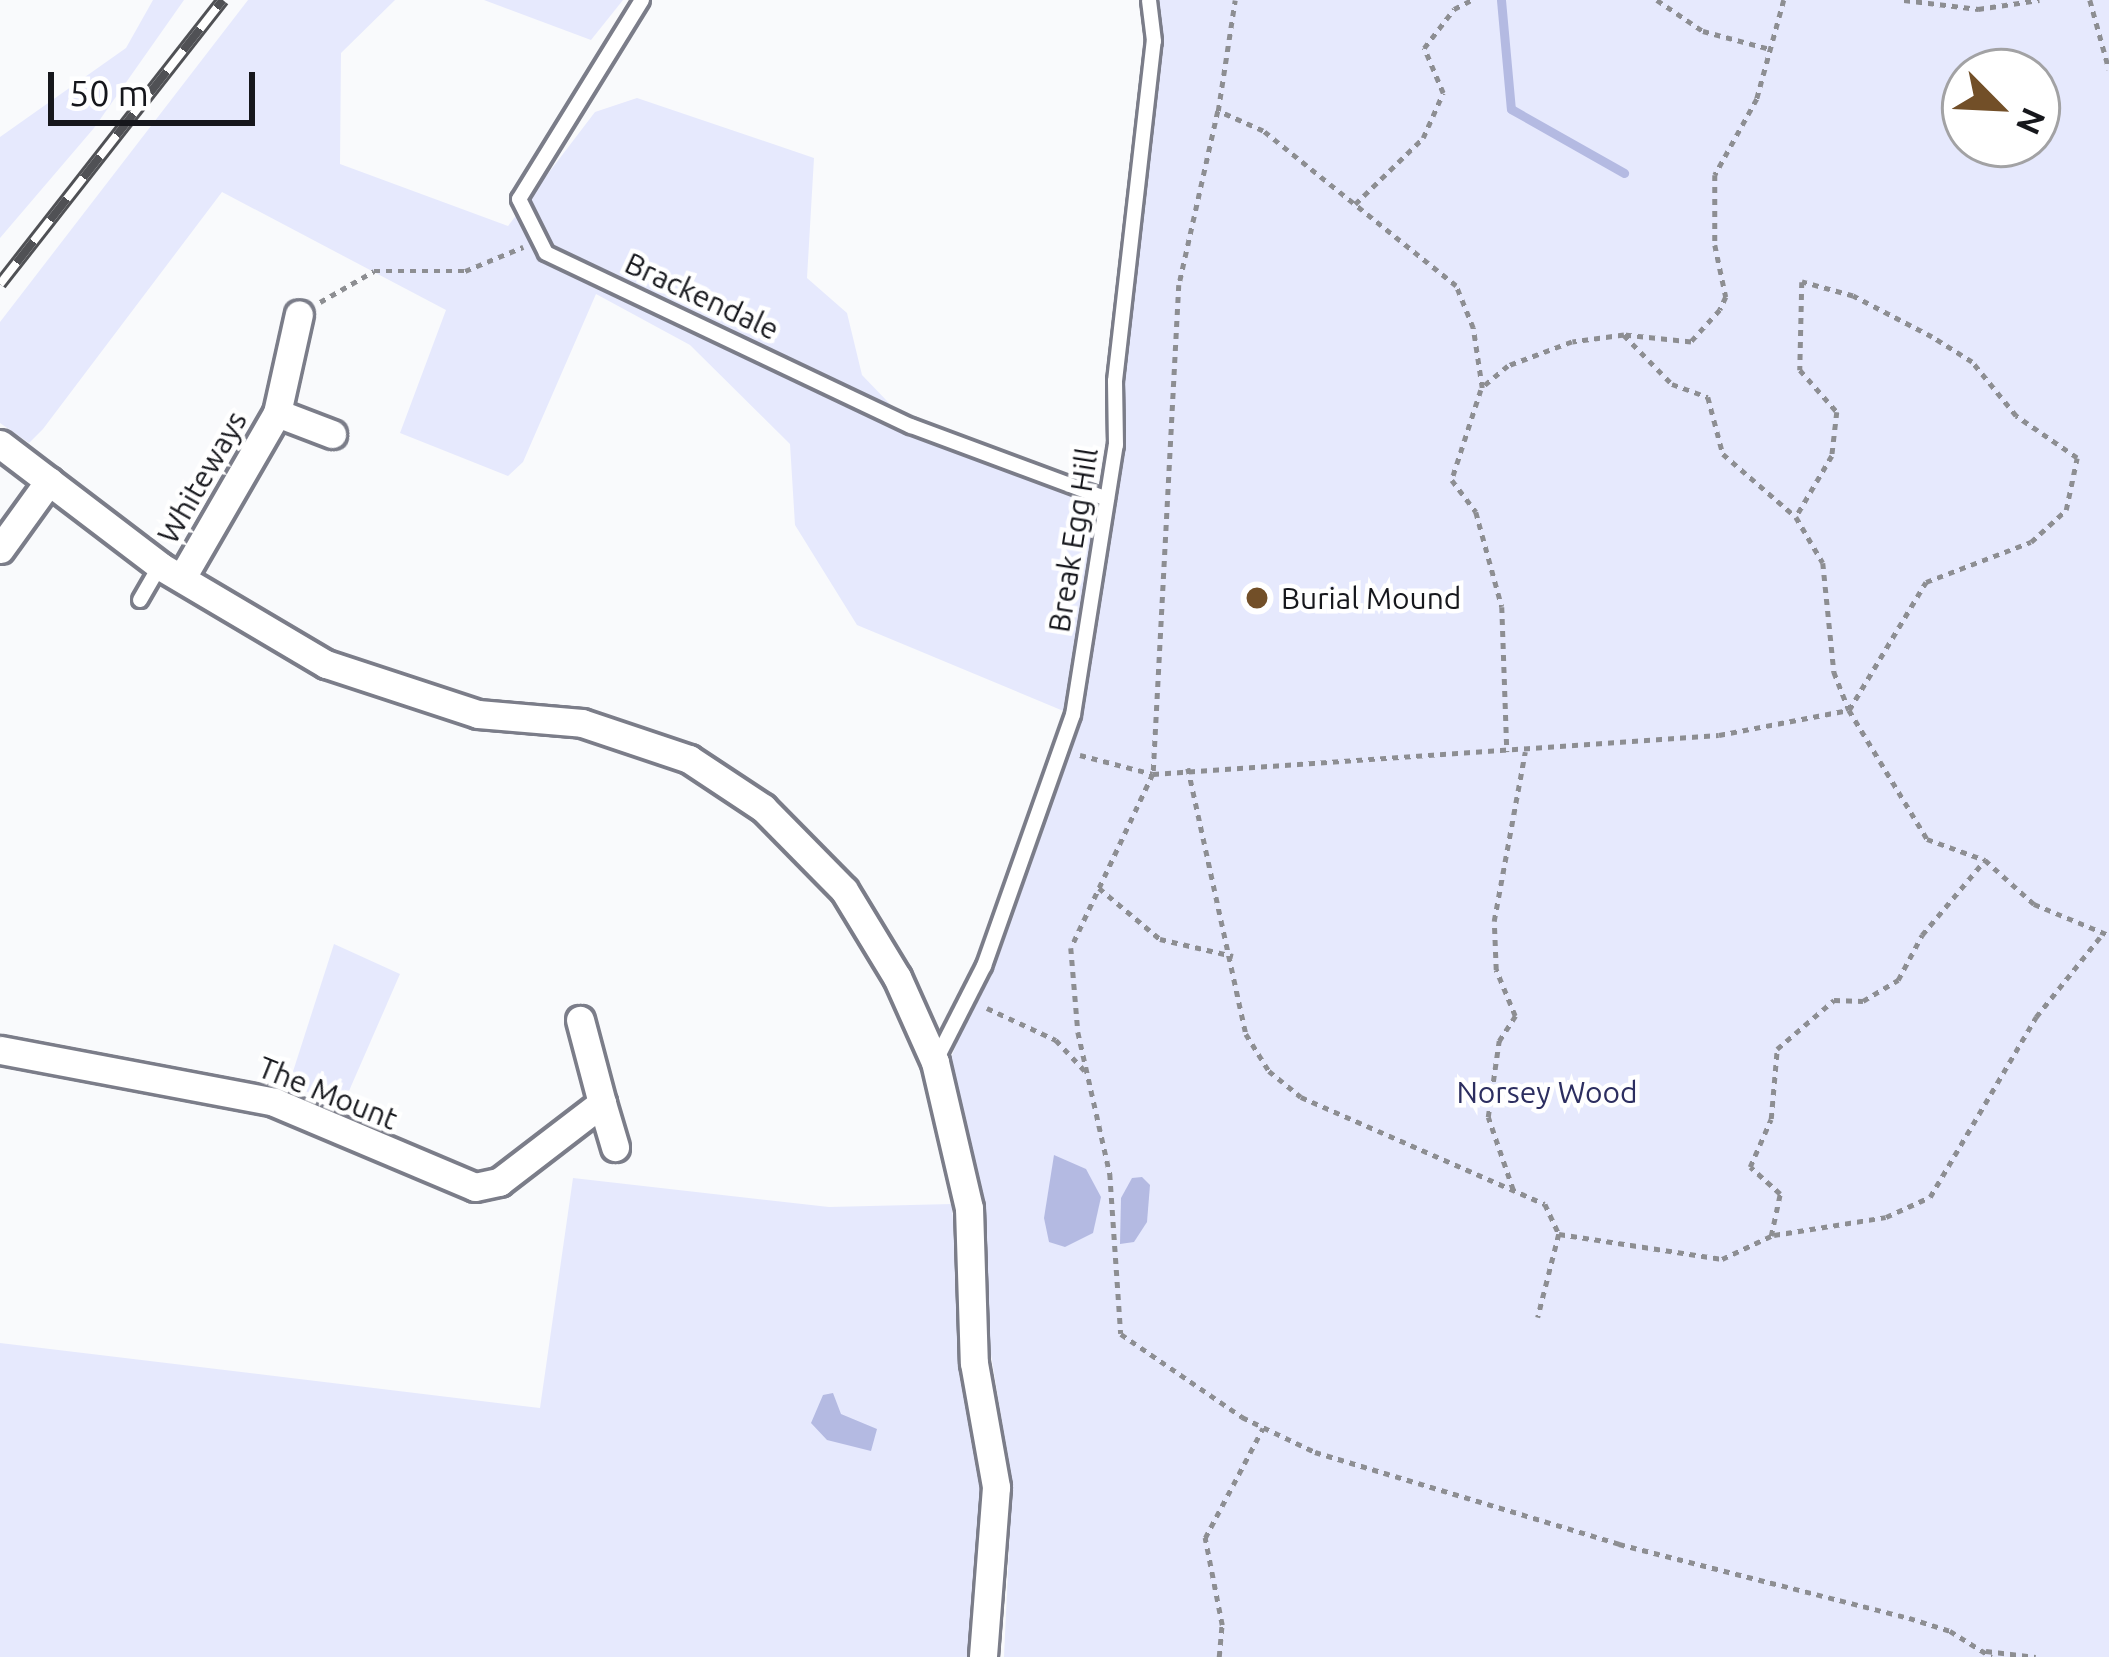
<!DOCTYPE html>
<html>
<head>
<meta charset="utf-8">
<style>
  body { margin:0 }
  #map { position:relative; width:2109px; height:1657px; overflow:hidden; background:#f9fafc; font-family:Ubuntu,sans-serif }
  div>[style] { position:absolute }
  .green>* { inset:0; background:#e6e9fd }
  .water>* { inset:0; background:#b4bae2 }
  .stream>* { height:9px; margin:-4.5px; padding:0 4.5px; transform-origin:4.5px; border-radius:4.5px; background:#b4bae2 }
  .path>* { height:4.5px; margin-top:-2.25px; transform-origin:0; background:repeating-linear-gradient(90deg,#8d8e92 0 6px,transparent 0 12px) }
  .roads { filter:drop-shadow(3px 0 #7b7d89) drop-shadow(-3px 0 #7b7d89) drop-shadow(0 3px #7b7d89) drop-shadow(0 -3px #7b7d89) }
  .lane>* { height:14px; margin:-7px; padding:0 7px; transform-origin:7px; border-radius:7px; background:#fff }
  .street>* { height:27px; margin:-13.5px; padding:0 13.5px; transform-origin:13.5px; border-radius:13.5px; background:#fff }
  .rail>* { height:14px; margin-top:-7px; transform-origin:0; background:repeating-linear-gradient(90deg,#fff 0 27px,#505155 0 54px); box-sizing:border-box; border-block:3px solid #505155 }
  .dots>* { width:33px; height:33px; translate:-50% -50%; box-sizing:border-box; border:6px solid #fff; border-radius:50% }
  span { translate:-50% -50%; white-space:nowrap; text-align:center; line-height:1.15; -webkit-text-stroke:9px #fff; paint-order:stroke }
  .street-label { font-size:30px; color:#16171c }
  .poi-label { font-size:30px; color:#16171c }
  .left { translate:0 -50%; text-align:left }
  .park-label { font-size:30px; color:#2c2e60 }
  .north { position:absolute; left:1941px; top:48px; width:120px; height:120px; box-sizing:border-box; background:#fff; border:3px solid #a2a2a4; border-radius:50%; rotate:114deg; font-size:33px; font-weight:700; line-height:48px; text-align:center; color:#16171c }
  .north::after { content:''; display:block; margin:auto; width:42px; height:54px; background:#724f28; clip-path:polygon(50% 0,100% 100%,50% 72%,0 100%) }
  .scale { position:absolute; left:48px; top:72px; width:207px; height:54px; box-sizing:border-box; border:6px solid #16171c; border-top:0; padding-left:15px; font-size:36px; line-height:42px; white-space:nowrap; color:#16171c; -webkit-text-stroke:9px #fff; paint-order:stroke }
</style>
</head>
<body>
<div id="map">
  <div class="green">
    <i style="clip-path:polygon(153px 0,184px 0,94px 128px,0 238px,0 137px,126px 48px)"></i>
    <i style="clip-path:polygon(248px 0,395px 0,341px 53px,340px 164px,508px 226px,595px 112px,637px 98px,814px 158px,807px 278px,847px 313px,862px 375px,911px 426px,1107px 499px,1073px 715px,857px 625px,795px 525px,790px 444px,690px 345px,596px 294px,523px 462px,508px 476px,400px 433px,446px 310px,222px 192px,43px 429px,29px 443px,0 423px,0 322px)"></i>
    <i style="clip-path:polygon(484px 0,623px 0,591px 40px)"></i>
    <i style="clip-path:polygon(evenodd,1150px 0,2109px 0,2109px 1657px,1004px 1657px,1012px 1483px,989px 1342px,981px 1202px,949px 1063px,1070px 753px,1117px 497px,1150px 0,1965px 72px,2037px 72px,2037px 144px,1965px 144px,1965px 72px)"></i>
    <i style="clip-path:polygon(334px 944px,400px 974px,342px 1107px,289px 1084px)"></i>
    <i style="clip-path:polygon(573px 1178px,829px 1207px,952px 1204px,961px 1369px,986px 1489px,969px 1657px,0 1657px,0 1343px,540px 1408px)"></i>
  </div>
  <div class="water">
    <i style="clip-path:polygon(1054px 1155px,1086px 1169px,1101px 1197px,1093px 1233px,1065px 1247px,1049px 1242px,1044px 1218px)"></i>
    <i style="clip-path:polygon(1142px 1177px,1150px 1185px,1147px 1222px,1134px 1242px,1120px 1244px,1121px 1198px,1132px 1178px)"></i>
    <i style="clip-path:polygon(833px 1393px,841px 1414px,877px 1429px,871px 1451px,827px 1440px,811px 1423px,823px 1395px)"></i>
  </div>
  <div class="stream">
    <i style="left:1501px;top:0;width:109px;rotate:84.8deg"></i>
    <i style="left:1511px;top:109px;width:130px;rotate:29.5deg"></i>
  </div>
  <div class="path">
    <i style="left:1657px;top:0;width:55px;rotate:34deg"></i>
    <i style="left:1703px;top:31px;width:69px;rotate:15deg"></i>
    <i style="left:1784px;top:0;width:103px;rotate:105.3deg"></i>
    <i style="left:1757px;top:99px;width:87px;rotate:118.9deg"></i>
    <i style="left:1715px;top:175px;width:70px;rotate:90deg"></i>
    <i style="left:1715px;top:245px;width:53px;rotate:78.1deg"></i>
    <i style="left:1726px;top:297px;width:14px;rotate:115deg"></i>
    <i style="left:1720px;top:310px;width:43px;rotate:132.2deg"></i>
    <i style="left:1691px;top:342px;width:67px;rotate:-174deg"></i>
    <i style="left:1624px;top:335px;width:52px;rotate:172.3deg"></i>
    <i style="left:1572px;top:342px;width:68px;rotate:159.4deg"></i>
    <i style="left:1508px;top:366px;width:34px;rotate:140deg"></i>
    <i style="left:1482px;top:388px;width:61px;rotate:-98.5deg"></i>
    <i style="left:1473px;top:328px;width:45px;rotate:-112deg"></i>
    <i style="left:1456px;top:286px;width:248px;rotate:-141.2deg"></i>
    <i style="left:1263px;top:131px;width:49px;rotate:-156deg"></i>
    <i style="left:1218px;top:111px;width:178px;rotate:102.6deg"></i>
    <i style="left:1179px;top:285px;width:490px;rotate:93deg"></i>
    <i style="left:1153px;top:774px;width:567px;rotate:-3.94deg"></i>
    <i style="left:1719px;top:735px;width:132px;rotate:-10.9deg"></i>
    <i style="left:1849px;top:710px;width:151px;rotate:58.8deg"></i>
    <i style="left:1927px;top:839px;width:62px;rotate:19.9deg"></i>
    <i style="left:1985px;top:860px;width:66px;rotate:41.9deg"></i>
    <i style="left:2034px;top:904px;width:81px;rotate:22.5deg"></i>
    <i style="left:1904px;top:0;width:75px;rotate:6.9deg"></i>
    <i style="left:1978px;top:9px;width:62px;rotate:-8.4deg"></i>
    <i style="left:2090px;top:0;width:72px;rotate:74.6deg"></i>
    <i style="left:1218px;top:111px;width:112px;rotate:-81.3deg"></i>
    <i style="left:1355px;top:204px;width:95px;rotate:-44.1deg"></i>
    <i style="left:1423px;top:138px;width:49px;rotate:-66deg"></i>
    <i style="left:1443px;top:93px;width:49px;rotate:-112.9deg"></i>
    <i style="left:1424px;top:48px;width:49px;rotate:-52.4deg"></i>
    <i style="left:1454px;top:9px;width:20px;rotate:-27deg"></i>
    <i style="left:320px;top:302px;width:62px;rotate:-29.9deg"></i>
    <i style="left:374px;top:271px;width:91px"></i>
    <i style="left:465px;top:271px;width:63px;rotate:-22.5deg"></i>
    <i style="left:1624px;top:335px;width:69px;rotate:45.6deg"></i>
    <i style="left:1672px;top:384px;width:38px;rotate:20deg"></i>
    <i style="left:1708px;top:397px;width:59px;rotate:75.3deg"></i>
    <i style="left:1723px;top:454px;width:96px;rotate:40.8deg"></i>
    <i style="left:1796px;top:517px;width:53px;rotate:59.6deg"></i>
    <i style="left:1823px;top:563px;width:110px;rotate:84.2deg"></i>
    <i style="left:1834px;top:672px;width:41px;rotate:68.5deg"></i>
    <i style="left:1849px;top:710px;width:149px;rotate:-59deg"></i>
    <i style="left:1926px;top:582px;width:112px;rotate:-20.9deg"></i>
    <i style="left:2031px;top:542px;width:47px;rotate:-42.4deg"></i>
    <i style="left:2066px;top:510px;width:53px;rotate:-78.1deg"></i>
    <i style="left:2077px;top:458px;width:74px;rotate:-145.5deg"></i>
    <i style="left:2016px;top:416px;width:70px;rotate:-129.2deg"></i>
    <i style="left:1972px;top:362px;width:47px;rotate:-148deg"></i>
    <i style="left:1932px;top:337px;width:89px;rotate:-152.6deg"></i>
    <i style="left:1853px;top:296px;width:53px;rotate:-164.6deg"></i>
    <i style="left:1802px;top:282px;width:88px;rotate:91.3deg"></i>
    <i style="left:1800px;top:370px;width:56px;rotate:48.6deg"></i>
    <i style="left:1837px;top:412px;width:44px;rotate:96.5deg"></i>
    <i style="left:1832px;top:456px;width:71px;rotate:120.5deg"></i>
    <i style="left:1481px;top:390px;width:95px;rotate:107.9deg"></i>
    <i style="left:1452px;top:480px;width:40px;rotate:53deg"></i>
    <i style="left:1476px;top:512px;width:98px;rotate:74.7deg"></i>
    <i style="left:1502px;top:607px;width:145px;rotate:88deg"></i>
    <i style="left:1080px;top:755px;width:75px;rotate:14.6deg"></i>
    <i style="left:1153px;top:774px;width:192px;rotate:115.2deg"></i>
    <i style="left:1071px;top:948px;width:84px;rotate:85.2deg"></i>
    <i style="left:1078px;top:1032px;width:146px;rotate:77.3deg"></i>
    <i style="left:1110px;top:1174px;width:160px;rotate:86.1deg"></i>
    <i style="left:1121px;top:1334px;width:147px;rotate:34.4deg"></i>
    <i style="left:1242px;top:1417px;width:81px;rotate:25.6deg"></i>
    <i style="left:1315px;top:1452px;width:318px;rotate:16.8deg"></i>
    <i style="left:1619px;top:1544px;width:299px;rotate:14.3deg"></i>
    <i style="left:1909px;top:1618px;width:43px;rotate:17.6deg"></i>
    <i style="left:1950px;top:1631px;width:49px;rotate:31.8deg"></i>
    <i style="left:1188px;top:768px;width:272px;rotate:77.7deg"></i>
    <i style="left:1246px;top:1034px;width:44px;rotate:58.1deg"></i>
    <i style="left:1269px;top:1071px;width:41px;rotate:39.1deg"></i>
    <i style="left:1301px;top:1097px;width:266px;rotate:23.7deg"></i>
    <i style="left:1545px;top:1204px;width:33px;rotate:65deg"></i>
    <i style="left:1559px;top:1234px;width:86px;rotate:104.2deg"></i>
    <i style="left:1099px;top:888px;width:80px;rotate:39.9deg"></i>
    <i style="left:1160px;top:939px;width:75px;rotate:13.1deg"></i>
    <i style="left:987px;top:1008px;width:76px;rotate:24.9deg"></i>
    <i style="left:1056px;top:1040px;width:44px;rotate:46.8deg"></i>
    <i style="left:1513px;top:1190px;width:77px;rotate:-108.9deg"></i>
    <i style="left:1488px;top:1117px;width:77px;rotate:-81.8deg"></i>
    <i style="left:1499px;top:1041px;width:30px;rotate:-57deg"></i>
    <i style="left:1515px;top:1016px;width:50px;rotate:-112.4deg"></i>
    <i style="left:1496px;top:970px;width:49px;rotate:-92.3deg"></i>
    <i style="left:1494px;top:921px;width:172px;rotate:-79.6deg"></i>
    <i style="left:1559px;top:1234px;width:165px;rotate:8.7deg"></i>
    <i style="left:1722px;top:1259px;width:54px;rotate:-25.1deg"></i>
    <i style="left:1771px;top:1236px;width:43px;rotate:-77.9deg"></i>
    <i style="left:1780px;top:1194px;width:40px;rotate:-138deg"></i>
    <i style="left:1750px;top:1167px;width:52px;rotate:-66.4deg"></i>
    <i style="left:1771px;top:1119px;width:70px;rotate:-85.1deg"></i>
    <i style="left:1777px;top:1049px;width:75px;rotate:-40.7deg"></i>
    <i style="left:1834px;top:1000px;width:29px;rotate:2deg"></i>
    <i style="left:1863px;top:1001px;width:41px;rotate:-31deg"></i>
    <i style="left:1898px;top:980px;width:51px;rotate:-61.9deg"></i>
    <i style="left:1922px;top:935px;width:98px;rotate:-50deg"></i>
    <i style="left:1774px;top:1235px;width:113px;rotate:-9.1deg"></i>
    <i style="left:1886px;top:1217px;width:48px;rotate:-24.4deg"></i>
    <i style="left:1930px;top:1197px;width:209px;rotate:-59.5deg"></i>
    <i style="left:2036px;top:1017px;width:102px;rotate:-51.3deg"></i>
    <i style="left:1986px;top:1651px;width:50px;rotate:6.8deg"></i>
    <i style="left:1219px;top:1657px;width:32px;rotate:-85deg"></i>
    <i style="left:1222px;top:1625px;width:89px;rotate:-101.1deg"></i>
    <i style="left:1205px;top:1538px;width:124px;rotate:-62.2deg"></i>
  </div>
  <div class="roads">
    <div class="lane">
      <i style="left:642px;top:0;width:234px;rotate:121.7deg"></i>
      <i style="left:519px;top:199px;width:60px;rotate:63.4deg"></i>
      <i style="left:546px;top:253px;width:404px;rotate:25.4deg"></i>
      <i style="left:911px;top:426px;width:209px;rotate:20.4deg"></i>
      <i style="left:140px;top:600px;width:39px;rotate:-60deg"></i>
      <i style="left:935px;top:1062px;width:108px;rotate:-63deg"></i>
      <i style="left:984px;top:966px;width:266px;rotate:-70.5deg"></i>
      <i style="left:1073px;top:715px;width:273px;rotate:-81deg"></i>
      <i style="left:1116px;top:445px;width:64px;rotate:-90.9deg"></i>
      <i style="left:1115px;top:381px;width:342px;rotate:-83.5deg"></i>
      <i style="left:1154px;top:41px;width:41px;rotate:-97deg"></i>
    </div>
    <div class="street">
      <i style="left:277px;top:413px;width:59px;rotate:20.9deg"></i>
      <i style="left:0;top:444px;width:201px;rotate:37.3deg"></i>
      <i style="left:160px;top:566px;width:193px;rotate:30.6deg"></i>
      <i style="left:326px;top:664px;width:160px;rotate:18.2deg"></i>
      <i style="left:478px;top:714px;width:104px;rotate:4.9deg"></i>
      <i style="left:582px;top:723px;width:113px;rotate:18.6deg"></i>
      <i style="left:689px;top:759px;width:89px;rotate:33.5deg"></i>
      <i style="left:763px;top:808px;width:115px;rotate:45.4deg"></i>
      <i style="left:844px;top:890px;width:102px;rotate:58.7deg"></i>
      <i style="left:897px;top:977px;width:93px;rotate:65.9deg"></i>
      <i style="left:935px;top:1062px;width:150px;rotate:76.9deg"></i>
      <i style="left:969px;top:1208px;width:155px;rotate:88.2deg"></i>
      <i style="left:974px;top:1363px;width:126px;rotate:79.9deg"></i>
      <i style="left:996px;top:1487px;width:170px;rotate:94.4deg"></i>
      <i style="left:0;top:549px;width:84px;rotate:-54.2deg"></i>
      <i style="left:184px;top:574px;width:186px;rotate:-60deg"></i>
      <i style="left:277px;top:413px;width:101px;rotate:-77.5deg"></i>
      <i style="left:0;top:1050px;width:279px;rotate:10.7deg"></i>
      <i style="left:274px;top:1102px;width:218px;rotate:22.9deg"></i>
      <i style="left:475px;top:1187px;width:25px;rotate:-12deg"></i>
      <i style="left:499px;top:1182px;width:130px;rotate:-37.5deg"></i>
      <i style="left:602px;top:1103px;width:86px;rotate:-104.8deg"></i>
      <i style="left:602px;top:1103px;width:46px;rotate:73.5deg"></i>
    </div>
  </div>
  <div class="rail">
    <i style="left:0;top:284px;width:361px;rotate:-51.9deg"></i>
  </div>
  <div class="dots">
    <i style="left:1257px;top:598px;background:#724f28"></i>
  </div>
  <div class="street-label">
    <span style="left:702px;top:296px;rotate:25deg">Brackendale</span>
    <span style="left:202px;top:477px;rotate:-60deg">Whiteways</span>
    <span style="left:1073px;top:540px;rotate:-81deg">Break Egg Hill</span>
    <span style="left:328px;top:1093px;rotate:22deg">The Mount</span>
  </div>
  <div class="poi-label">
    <span class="left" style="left:1281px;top:598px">Burial Mound</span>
  </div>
  <div class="park-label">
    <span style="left:1547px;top:1092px">Norsey Wood</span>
  </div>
  <div class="north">N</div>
  <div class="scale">50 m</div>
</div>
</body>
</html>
